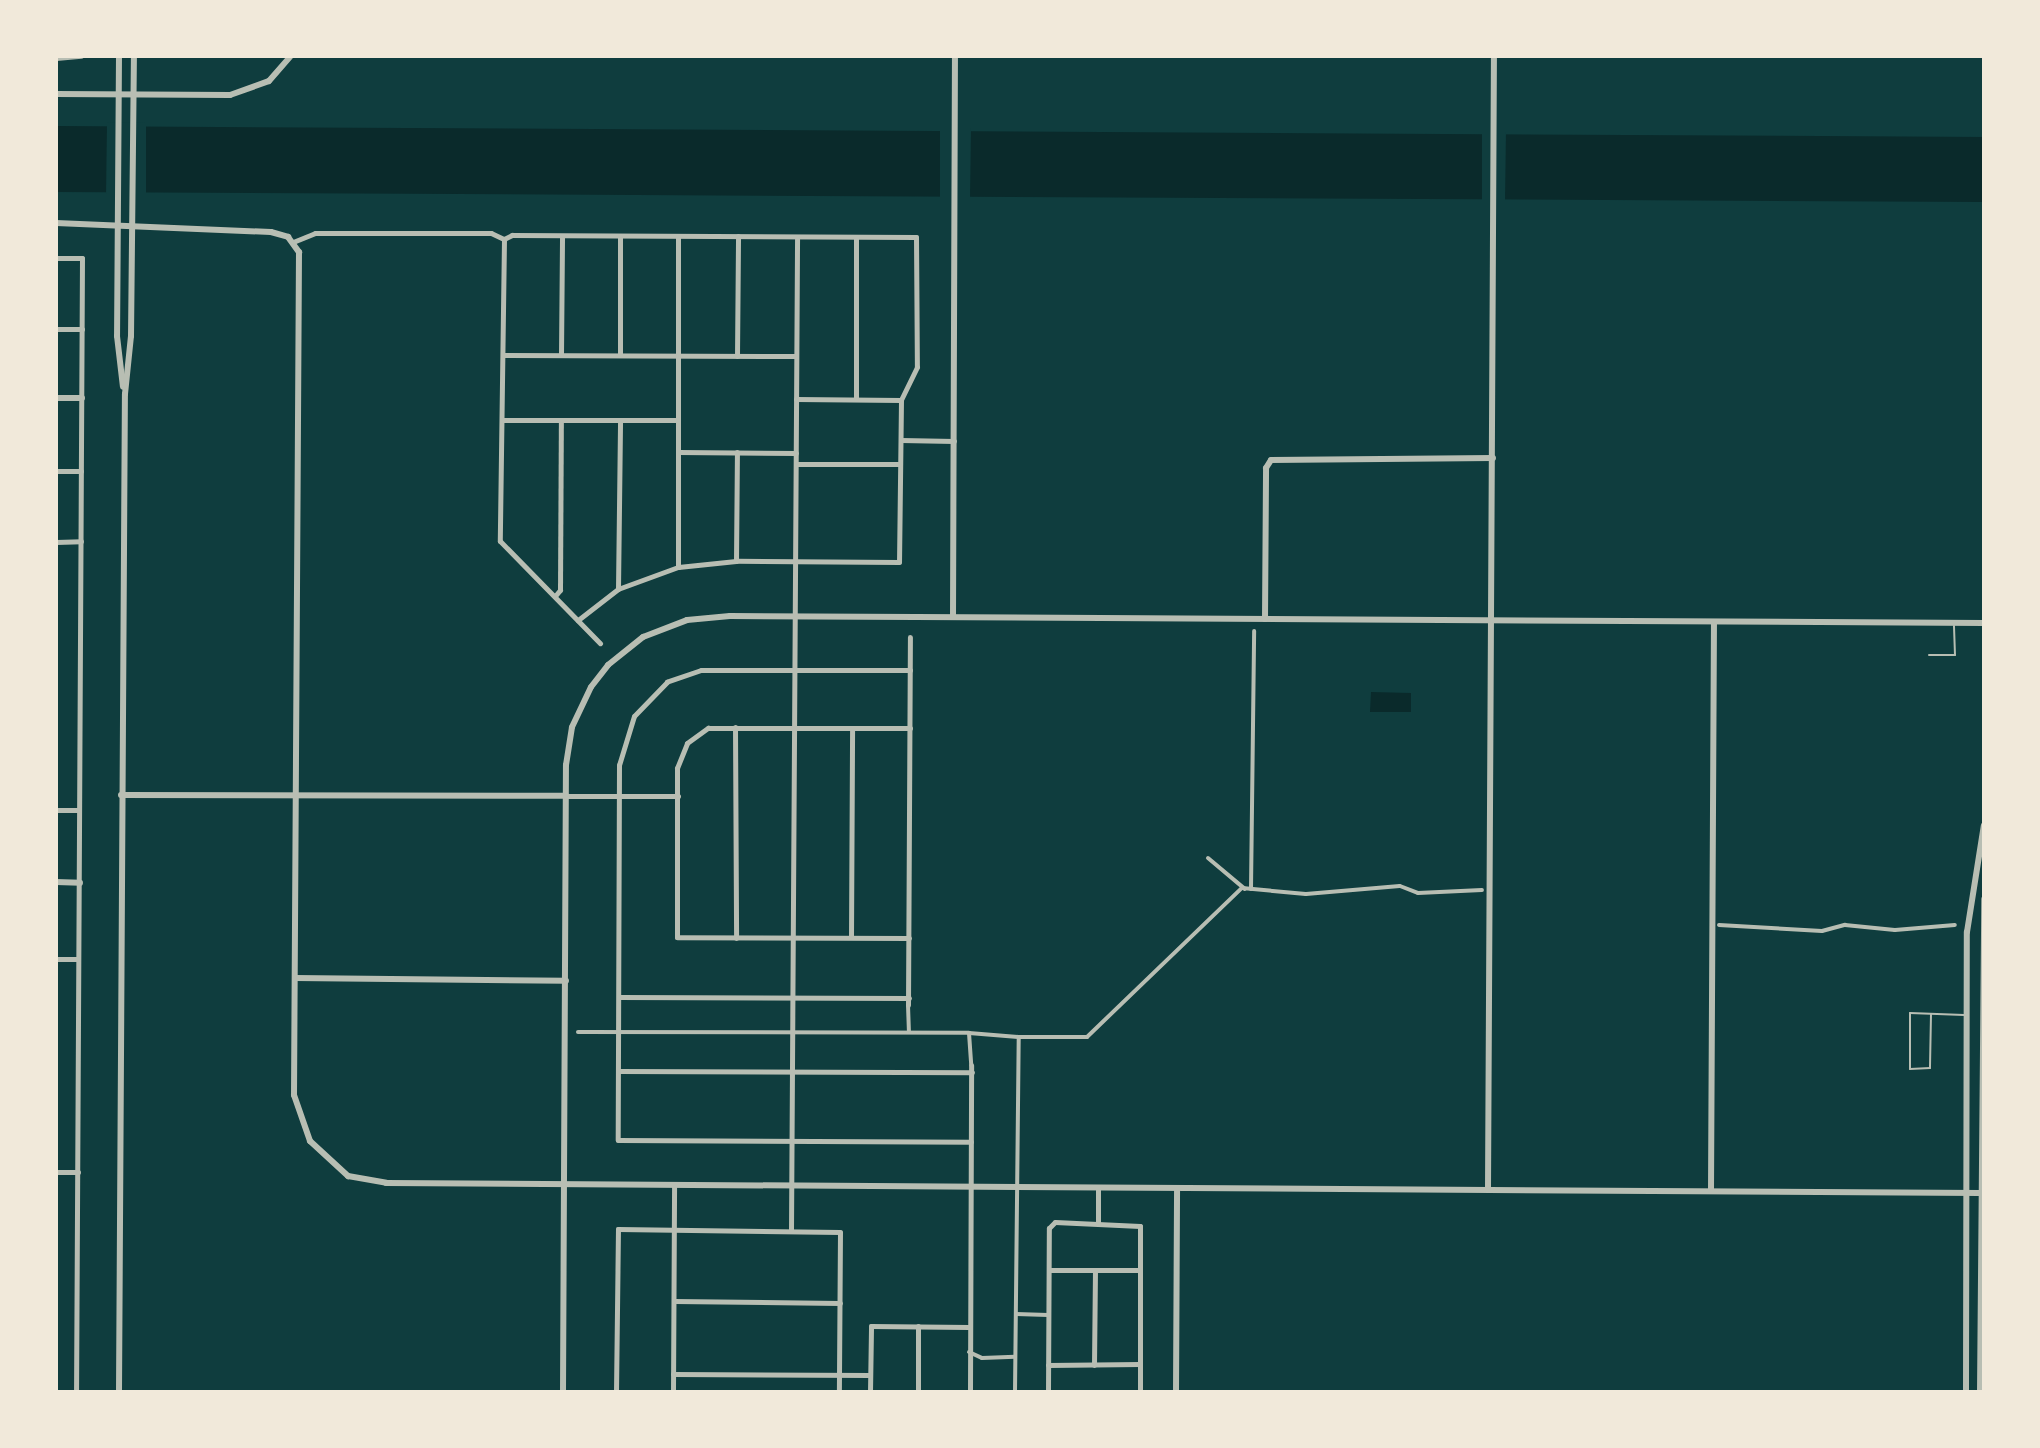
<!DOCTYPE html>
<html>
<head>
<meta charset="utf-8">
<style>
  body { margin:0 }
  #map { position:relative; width:2040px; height:1448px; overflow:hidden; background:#0f3d3e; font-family:Rubik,sans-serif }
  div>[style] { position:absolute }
  .water>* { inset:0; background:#0a2a2b }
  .pier>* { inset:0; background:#0f3d3e }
  .service>* { height:2px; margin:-1px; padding:0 1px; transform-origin:1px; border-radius:1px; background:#b8beb3 }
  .pedestrian>* { height:4px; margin:-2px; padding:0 2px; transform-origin:2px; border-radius:2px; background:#b8beb3 }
  .minor>* { height:5px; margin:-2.5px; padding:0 2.5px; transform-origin:2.5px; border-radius:2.5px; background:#b8beb3 }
  .tertiary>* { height:6px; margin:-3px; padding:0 3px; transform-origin:3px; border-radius:3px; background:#b8beb3 }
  span { translate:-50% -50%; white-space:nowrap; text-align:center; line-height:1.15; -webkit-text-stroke:6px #f1e9da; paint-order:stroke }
  .frame { position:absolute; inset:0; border:58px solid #f1e9da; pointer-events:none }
</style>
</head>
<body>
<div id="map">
  <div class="water">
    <i style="clip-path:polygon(56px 126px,1984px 137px,1984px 202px,56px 192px)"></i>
    <i style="clip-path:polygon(1371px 692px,1411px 693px,1411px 712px,1370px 712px)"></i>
  </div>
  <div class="pier">
    <i style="clip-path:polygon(107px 122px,146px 123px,146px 196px,106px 196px)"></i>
    <i style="clip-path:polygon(940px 126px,971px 126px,970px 200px,940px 200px)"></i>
    <i style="clip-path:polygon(1482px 130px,1506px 130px,1505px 203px,1482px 203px)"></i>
  </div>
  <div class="service">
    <i style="left:1929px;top:655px;width:26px"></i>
    <i style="left:1955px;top:655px;width:29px;rotate:-92deg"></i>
    <i style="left:1931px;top:1014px;width:54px;rotate:91.1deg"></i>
    <i style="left:1930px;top:1068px;width:20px;rotate:177deg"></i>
    <i style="left:1910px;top:1069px;width:56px;rotate:-90deg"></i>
    <i style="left:1910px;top:1013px;width:54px;rotate:2.1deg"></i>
  </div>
  <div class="pedestrian">
    <i style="left:1208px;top:858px;width:48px;rotate:40deg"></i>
    <i style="left:1251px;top:889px;width:258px;rotate:-89.3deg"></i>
    <i style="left:1719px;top:925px;width:103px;rotate:3.3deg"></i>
    <i style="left:1822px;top:931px;width:24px;rotate:-15deg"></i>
    <i style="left:1845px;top:925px;width:50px;rotate:5.7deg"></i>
    <i style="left:1895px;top:930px;width:60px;rotate:-4.8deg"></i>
    <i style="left:908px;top:1005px;width:26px;rotate:88deg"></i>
    <i style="left:578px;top:1032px;width:391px;rotate:0.1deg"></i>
    <i style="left:969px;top:1033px;width:32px;rotate:86deg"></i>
    <i style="left:969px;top:1033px;width:50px;rotate:4.6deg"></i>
    <i style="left:1016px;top:1314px;width:32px;rotate:2deg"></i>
    <i style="left:969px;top:1352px;width:14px;rotate:25deg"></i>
    <i style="left:982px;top:1358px;width:33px;rotate:-2deg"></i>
    <i style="left:1015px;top:1392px;width:355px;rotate:-89.4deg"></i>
    <i style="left:1019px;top:1037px;width:68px"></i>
    <i style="left:1087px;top:1037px;width:215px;rotate:-43.9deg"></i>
    <i style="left:1242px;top:888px;width:64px;rotate:5.4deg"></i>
    <i style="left:1306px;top:894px;width:94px;rotate:-4.9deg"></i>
    <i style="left:1400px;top:886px;width:19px;rotate:21deg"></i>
    <i style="left:1418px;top:893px;width:64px;rotate:-2.7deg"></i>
  </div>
  <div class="minor">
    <i style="left:56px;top:58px;width:25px;rotate:-5deg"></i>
    <i style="left:504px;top:239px;width:302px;rotate:90.8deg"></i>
    <i style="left:500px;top:541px;width:143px;rotate:45.6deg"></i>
    <i style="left:293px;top:242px;width:24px;rotate:-22deg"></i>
    <i style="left:315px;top:233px;width:176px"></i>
    <i style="left:491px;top:233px;width:14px;rotate:25deg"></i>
    <i style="left:504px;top:239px;width:9px;rotate:-27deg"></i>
    <i style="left:512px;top:235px;width:404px;rotate:0.3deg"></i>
    <i style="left:916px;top:237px;width:130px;rotate:89.6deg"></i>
    <i style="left:917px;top:367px;width:37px;rotate:116deg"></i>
    <i style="left:901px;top:400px;width:162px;rotate:90.7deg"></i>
    <i style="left:899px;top:562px;width:163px;rotate:-179.6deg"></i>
    <i style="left:736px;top:561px;width:58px;rotate:174.1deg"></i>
    <i style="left:678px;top:567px;width:64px;rotate:159.9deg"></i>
    <i style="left:618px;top:589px;width:51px;rotate:142.2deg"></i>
    <i style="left:56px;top:258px;width:26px"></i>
    <i style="left:82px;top:258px;width:1134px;rotate:90.3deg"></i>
    <i style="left:56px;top:329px;width:26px"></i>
    <i style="left:503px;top:355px;width:293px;rotate:0.2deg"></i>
    <i style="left:561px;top:355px;width:119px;rotate:-89.5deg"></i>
    <i style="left:620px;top:355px;width:119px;rotate:-90deg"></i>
    <i style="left:737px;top:356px;width:120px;rotate:-89.5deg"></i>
    <i style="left:796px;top:399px;width:105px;rotate:0.5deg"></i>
    <i style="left:856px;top:399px;width:162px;rotate:-90deg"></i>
    <i style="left:502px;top:420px;width:176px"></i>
    <i style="left:901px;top:440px;width:53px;rotate:1.1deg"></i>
    <i style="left:678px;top:452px;width:118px;rotate:0.5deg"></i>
    <i style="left:796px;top:464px;width:104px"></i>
    <i style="left:56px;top:471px;width:25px"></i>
    <i style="left:56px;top:542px;width:25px;rotate:-2deg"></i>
    <i style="left:736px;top:561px;width:109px;rotate:-89.5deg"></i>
    <i style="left:678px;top:567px;width:331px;rotate:-90deg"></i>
    <i style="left:618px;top:589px;width:169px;rotate:-89.3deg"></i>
    <i style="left:555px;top:596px;width:8px;rotate:-50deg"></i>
    <i style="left:560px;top:590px;width:170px;rotate:-89.7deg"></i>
    <i style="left:910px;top:670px;width:209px;rotate:180deg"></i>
    <i style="left:701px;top:670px;width:36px;rotate:161deg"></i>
    <i style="left:667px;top:682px;width:47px;rotate:134.1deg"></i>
    <i style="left:634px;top:716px;width:51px;rotate:107deg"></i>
    <i style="left:619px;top:765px;width:375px;rotate:90.2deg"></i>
    <i style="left:618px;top:1140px;width:353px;rotate:0.3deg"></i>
    <i style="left:735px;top:727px;width:211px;rotate:89.7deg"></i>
    <i style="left:566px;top:796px;width:112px"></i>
    <i style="left:56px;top:810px;width:23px"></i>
    <i style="left:851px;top:937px;width:209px;rotate:-89.7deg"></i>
    <i style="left:909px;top:938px;width:232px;rotate:-179.8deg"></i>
    <i style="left:677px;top:937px;width:169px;rotate:-90deg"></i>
    <i style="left:677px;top:768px;width:27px;rotate:-68deg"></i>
    <i style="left:687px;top:743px;width:26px;rotate:-36deg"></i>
    <i style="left:708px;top:728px;width:202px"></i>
    <i style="left:56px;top:959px;width:22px"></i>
    <i style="left:619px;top:997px;width:290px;rotate:0.2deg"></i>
    <i style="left:908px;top:1005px;width:368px;rotate:-89.7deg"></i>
    <i style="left:618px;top:1071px;width:354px;rotate:0.2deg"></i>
    <i style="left:56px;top:1172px;width:22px"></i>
    <i style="left:1098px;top:1188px;width:34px;rotate:90deg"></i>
    <i style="left:791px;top:1231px;width:994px;rotate:-89.65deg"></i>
    <i style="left:1049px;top:1270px;width:91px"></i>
    <i style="left:674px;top:1301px;width:166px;rotate:0.7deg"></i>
    <i style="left:918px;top:1326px;width:66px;rotate:90deg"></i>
    <i style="left:1048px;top:1365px;width:92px;rotate:-0.6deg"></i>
    <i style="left:1094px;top:1365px;width:95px;rotate:-89.4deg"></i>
    <i style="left:673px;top:1374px;width:197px;rotate:0.3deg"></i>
    <i style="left:616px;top:1392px;width:163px;rotate:-89.3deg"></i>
    <i style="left:618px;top:1229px;width:222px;rotate:0.8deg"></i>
    <i style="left:840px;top:1232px;width:160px;rotate:90.4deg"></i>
    <i style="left:673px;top:1392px;width:207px;rotate:-89.7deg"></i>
    <i style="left:870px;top:1392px;width:66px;rotate:-89.1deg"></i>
    <i style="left:871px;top:1326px;width:98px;rotate:0.6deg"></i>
    <i style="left:970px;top:1392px;width:327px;rotate:-89.8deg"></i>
    <i style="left:1048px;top:1392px;width:164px;rotate:-89.7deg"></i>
    <i style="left:1049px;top:1228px;width:8px;rotate:-45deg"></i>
    <i style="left:1055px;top:1222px;width:85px;rotate:2.7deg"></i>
    <i style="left:1140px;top:1226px;width:166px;rotate:90deg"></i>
  </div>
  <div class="tertiary">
    <i style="left:119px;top:56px;width:280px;rotate:90.4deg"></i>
    <i style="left:117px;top:336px;width:51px;rotate:83.3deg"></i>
    <i style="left:56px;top:94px;width:174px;rotate:0.3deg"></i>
    <i style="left:230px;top:95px;width:41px;rotate:-19.7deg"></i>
    <i style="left:269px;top:81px;width:33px;rotate:-49deg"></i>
    <i style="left:56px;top:223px;width:215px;rotate:2.4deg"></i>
    <i style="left:271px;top:232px;width:18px;rotate:16deg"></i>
    <i style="left:288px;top:237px;width:19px;rotate:54deg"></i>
    <i style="left:299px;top:252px;width:843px;rotate:90.34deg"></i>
    <i style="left:294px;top:1095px;width:49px;rotate:70.8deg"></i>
    <i style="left:310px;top:1141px;width:52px;rotate:42.6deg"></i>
    <i style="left:348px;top:1176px;width:39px;rotate:10deg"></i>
    <i style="left:386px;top:1183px;width:1594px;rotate:0.36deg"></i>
    <i style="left:56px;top:398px;width:26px"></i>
    <i style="left:953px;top:616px;width:560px;rotate:-89.8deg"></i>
    <i style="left:1265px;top:619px;width:151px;rotate:-89.6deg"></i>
    <i style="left:1266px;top:468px;width:9px;rotate:-58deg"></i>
    <i style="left:1271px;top:460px;width:222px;rotate:-0.5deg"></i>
    <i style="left:121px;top:795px;width:445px;rotate:0.1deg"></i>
    <i style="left:56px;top:882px;width:24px;rotate:2deg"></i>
    <i style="left:295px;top:978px;width:271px;rotate:0.6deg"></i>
    <i style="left:1488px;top:1190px;width:1134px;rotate:-89.7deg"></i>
    <i style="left:1711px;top:1191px;width:569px;rotate:-89.7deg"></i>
    <i style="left:119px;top:1392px;width:998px;rotate:-89.66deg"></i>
    <i style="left:125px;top:394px;width:58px;rotate:-84.1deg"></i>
    <i style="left:131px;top:336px;width:280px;rotate:-89.4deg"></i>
    <i style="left:563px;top:1392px;width:627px;rotate:-89.73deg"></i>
    <i style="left:566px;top:765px;width:38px;rotate:-81deg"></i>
    <i style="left:572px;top:727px;width:44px;rotate:-64.6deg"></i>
    <i style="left:591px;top:687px;width:28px;rotate:-52deg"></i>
    <i style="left:608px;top:665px;width:45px;rotate:-38.7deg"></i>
    <i style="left:643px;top:637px;width:47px;rotate:-21.1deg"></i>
    <i style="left:687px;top:620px;width:43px;rotate:-5.3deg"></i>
    <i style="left:730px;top:616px;width:1254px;rotate:0.32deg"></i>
    <i style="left:1176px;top:1392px;width:204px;rotate:-89.7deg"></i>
    <i style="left:1966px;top:1392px;width:460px;rotate:-89.9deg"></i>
    <i style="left:1967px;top:932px;width:108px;rotate:-81deg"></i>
    <i style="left:1980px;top:1392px;width:493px;rotate:-89.5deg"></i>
  </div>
  <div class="frame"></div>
</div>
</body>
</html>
